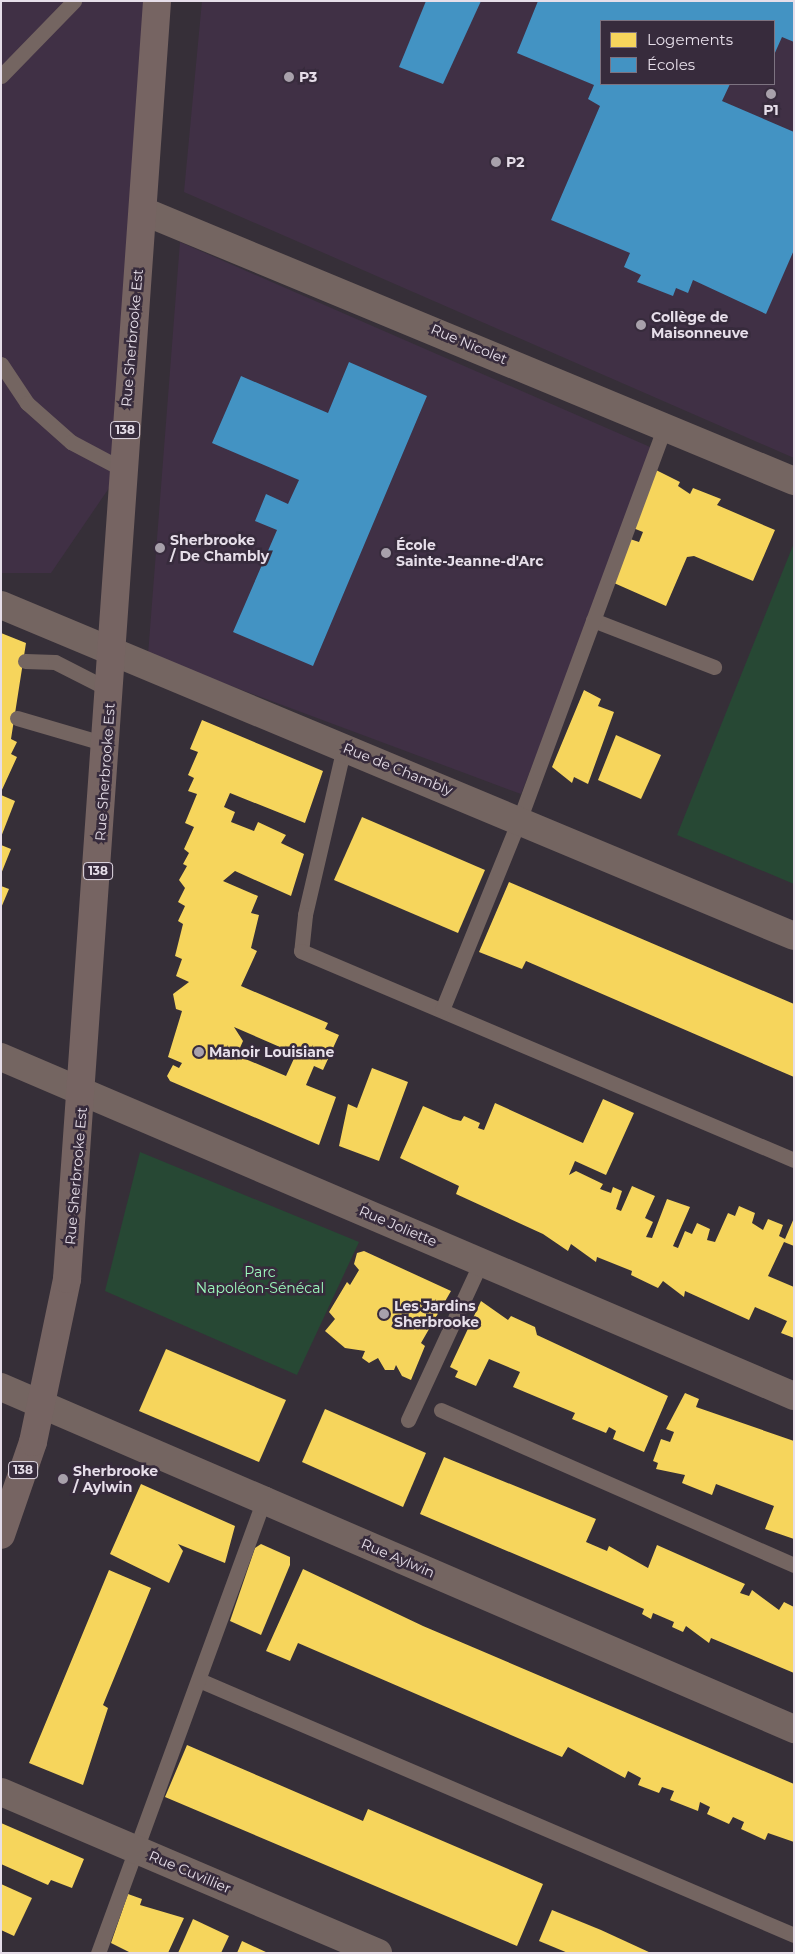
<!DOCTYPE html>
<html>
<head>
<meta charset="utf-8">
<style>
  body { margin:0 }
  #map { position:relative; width:795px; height:1954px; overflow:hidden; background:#362f38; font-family:Montserrat,sans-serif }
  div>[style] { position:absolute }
  .built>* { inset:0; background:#403045 }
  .green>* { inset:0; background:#274834 }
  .homes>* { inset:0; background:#f6d55c }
  .schools>* { inset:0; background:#4393c3 }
  .lane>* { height:15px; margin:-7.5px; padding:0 7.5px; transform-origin:7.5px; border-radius:7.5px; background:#746561 }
  .street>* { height:28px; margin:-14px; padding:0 14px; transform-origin:14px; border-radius:14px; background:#746561 }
  .primary>* { height:28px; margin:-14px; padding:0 14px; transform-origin:14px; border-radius:14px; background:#766462 }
  .dots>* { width:14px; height:14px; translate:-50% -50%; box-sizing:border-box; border:2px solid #372b3c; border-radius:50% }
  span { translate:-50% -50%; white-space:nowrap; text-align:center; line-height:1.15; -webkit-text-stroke:5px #372b3c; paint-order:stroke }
  .shield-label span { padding:1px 4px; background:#372b3c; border:1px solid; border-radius:4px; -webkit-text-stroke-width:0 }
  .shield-label { font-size:12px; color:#e6dee9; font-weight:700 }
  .poi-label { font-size:14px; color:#e6dee9; font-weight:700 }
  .left { translate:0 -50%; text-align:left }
  .street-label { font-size:14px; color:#e6dee9 }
  .park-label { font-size:14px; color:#9dfbbd }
  .frame { position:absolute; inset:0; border:2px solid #e6dee9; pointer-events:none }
  .legend { position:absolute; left:600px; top:20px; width:175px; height:65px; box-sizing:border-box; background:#372b3c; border:1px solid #7d7381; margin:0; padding:6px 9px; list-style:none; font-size:15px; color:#e6dee9 }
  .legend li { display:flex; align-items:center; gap:10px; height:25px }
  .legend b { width:25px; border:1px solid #7d7381 }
</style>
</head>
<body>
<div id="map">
  <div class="built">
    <i style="clip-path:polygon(1px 1px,157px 1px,122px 469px,51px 573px,1px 573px)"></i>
    <i style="clip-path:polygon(evenodd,202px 1px,794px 1px,794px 458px,184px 192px,202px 1px,601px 21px,774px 21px,774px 84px,601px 84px,601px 21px)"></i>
    <i style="clip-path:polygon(180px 242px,657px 450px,521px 794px,148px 655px)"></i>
  </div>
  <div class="green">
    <i style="clip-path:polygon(794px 543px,794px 884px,677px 835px)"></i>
    <i style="clip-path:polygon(140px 1152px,359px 1242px,297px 1375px,105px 1291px)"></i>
  </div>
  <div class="homes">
    <i style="clip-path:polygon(656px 470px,680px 482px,678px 486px,690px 494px,693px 488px,721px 499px,717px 505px,775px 530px,753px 581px,694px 556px,687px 557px,666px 606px,614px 583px,630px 539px,639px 542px,643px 532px,633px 528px)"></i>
    <i style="clip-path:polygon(1px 633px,26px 643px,11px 739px,17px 742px,11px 754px,17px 757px,1px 792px)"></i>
    <i style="clip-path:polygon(584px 690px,601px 699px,598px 706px,614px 712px,588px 784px,574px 777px,572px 783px,552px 767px)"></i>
    <i style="clip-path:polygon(evenodd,202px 720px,323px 771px,305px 823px,230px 793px,224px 807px,235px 812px,231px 822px,254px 831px,258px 822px,286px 835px,281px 843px,304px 854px,291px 896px,235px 871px,223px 881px,258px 896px,251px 913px,259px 915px,251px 948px,257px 951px,241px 986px,328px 1023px,325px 1029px,339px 1035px,323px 1070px,314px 1066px,306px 1085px,336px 1097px,319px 1145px,170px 1081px,167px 1076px,173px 1065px,179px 1068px,182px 1063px,168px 1057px,182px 1011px,176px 1009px,173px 994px,189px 982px,176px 976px,182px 959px,175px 956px,183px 924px,178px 921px,185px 906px,178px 902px,185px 888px,179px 880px,187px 866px,183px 864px,189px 853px,184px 849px,194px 827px,185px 823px,197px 794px,188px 791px,194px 778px,188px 775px,198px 752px,190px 749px,202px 720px,234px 1027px,296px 1054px,286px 1076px,224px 1050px,239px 1050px,243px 1041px,234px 1027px)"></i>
    <i style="clip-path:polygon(616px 735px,661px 755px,641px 799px,598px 780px)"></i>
    <i style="clip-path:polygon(1px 795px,15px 801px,1px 837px)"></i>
    <i style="clip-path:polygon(362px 817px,485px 870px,458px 933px,334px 880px)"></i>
    <i style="clip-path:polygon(1px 845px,11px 849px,1px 874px)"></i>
    <i style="clip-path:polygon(509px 882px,794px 1004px,794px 1077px,526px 961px,522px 969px,479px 952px)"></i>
    <i style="clip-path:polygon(1px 886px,9px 889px,1px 908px)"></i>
    <i style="clip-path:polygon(372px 1068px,408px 1082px,379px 1161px,339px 1146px,348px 1104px,357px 1108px)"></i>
    <i style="clip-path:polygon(603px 1099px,634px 1113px,606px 1175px,575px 1161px,569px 1175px,576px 1171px,603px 1184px,600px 1189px,611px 1193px,613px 1187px,622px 1191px,616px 1209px,621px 1211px,632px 1186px,655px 1196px,645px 1218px,653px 1222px,646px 1237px,652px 1238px,667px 1199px,690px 1207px,673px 1246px,678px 1248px,685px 1231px,692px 1234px,697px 1223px,710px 1229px,707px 1240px,715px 1242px,728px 1213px,735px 1216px,739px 1206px,755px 1213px,752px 1223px,763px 1230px,768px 1219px,783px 1225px,779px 1236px,785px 1239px,794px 1218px,794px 1246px,784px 1242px,768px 1276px,794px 1287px,794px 1338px,781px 1333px,787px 1321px,755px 1307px,749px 1320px,685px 1291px,684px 1297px,663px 1281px,658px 1288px,631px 1275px,632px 1271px,597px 1257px,596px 1262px,571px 1244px,568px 1251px,543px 1234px,456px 1194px,459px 1186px,400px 1158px,423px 1106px,453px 1119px,461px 1121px,464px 1116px,480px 1123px,478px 1128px,484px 1130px,495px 1103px,583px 1143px)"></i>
    <i style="clip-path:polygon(364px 1251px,451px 1291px,421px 1343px,425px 1346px,411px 1380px,402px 1376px,396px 1365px,394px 1370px,385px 1370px,378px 1358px,369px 1363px,362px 1358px,365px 1351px,345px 1348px,325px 1331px,335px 1319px,329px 1312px,347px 1282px,350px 1285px,359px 1270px,354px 1264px,357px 1253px)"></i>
    <i style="clip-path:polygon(481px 1301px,508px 1320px,511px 1316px,535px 1327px,537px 1335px,668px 1396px,644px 1452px,613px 1439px,616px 1431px,609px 1427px,606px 1433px,572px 1419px,575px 1413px,513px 1387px,520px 1372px,489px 1359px,476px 1386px,455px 1377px,458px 1371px,450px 1367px)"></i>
    <i style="clip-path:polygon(166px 1349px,286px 1400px,259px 1462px,139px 1411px)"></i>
    <i style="clip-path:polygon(685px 1393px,699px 1399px,696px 1407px,794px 1441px,794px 1539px,765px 1529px,774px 1506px,716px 1484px,712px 1495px,682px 1483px,685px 1475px,656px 1469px,658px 1463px,653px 1461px,661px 1439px,670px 1442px,674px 1432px,666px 1429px)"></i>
    <i style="clip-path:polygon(325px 1409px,426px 1453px,403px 1507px,302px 1462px)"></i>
    <i style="clip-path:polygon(444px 1457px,596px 1519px,586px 1542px,607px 1551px,609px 1546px,648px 1568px,657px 1545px,745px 1584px,740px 1593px,749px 1596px,752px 1590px,779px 1610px,784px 1602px,794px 1607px,794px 1673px,711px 1638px,709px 1643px,686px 1626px,683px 1632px,672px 1627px,674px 1622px,653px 1613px,651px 1619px,642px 1614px,644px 1609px,420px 1514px)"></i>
    <i style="clip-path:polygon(141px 1484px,235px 1526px,225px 1563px,178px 1544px,183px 1551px,169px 1583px,110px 1554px)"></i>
    <i style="clip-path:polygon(261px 1544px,290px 1557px,290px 1565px,261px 1635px,230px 1621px,255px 1548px)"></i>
    <i style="clip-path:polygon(303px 1569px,423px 1626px,794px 1784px,794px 1842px,768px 1833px,765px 1840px,741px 1829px,744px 1822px,733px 1817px,729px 1824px,707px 1814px,710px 1807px,700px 1802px,698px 1811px,670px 1800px,674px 1791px,662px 1787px,659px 1793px,638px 1785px,641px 1778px,628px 1771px,625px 1778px,568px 1747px,562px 1757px,298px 1643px,290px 1661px,266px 1651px)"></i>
    <i style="clip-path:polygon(109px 1570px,151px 1588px,103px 1705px,108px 1708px,83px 1785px,29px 1763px)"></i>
    <i style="clip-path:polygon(187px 1745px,363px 1821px,368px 1809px,543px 1884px,517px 1946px,165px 1797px)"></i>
    <i style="clip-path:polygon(1px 1823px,84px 1859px,72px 1888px,51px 1880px,48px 1885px,1px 1864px)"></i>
    <i style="clip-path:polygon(1px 1884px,32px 1898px,14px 1936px,1px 1930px)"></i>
    <i style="clip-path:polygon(128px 1894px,142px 1899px,140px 1905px,184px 1918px,168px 1953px,131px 1953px,111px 1943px)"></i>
    <i style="clip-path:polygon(552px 1910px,601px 1930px,651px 1953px,568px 1953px,539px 1941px)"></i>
    <i style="clip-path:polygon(193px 1919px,229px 1936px,221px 1953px,178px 1953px)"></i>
    <i style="clip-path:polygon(242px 1941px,268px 1953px,237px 1953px)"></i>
  </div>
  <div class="schools">
    <i style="clip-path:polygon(426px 1px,481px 1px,443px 84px,399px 67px)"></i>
    <i style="clip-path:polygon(538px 1px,794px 1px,794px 42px,782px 37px,774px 55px,774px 21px,601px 21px,601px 84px,730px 84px,722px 101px,794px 132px,794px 250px,766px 314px,693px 280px,688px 293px,676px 288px,673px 296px,637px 282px,641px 275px,624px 267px,630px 253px,551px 220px,600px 106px,588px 99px,594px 85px,517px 53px)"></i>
    <i style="clip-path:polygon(349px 362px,427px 396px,313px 666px,233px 632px,277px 530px,255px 521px,266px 494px,288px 504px,299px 480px,212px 443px,241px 376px,328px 413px)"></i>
  </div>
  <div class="lane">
    <i style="left:1px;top:76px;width:105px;rotate:-45.8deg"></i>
    <i style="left:1px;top:364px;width:47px;rotate:56.3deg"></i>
    <i style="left:27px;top:403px;width:59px;rotate:41.6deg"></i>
    <i style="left:71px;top:442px;width:58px;rotate:27.9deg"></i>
    <i style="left:593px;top:620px;width:130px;rotate:21.2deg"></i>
    <i style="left:25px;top:661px;width:30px;rotate:2deg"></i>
    <i style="left:55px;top:662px;width:62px;rotate:27deg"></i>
    <i style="left:17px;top:718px;width:93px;rotate:16.3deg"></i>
    <i style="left:344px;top:747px;width:172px;rotate:103.1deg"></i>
    <i style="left:305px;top:915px;width:36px;rotate:96deg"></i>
    <i style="left:301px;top:951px;width:535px;rotate:22.97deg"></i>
    <i style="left:442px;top:1010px;width:207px;rotate:-67.9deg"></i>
    <i style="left:520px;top:818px;width:417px;rotate:-69.7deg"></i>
    <i style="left:441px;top:1410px;width:386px;rotate:23.7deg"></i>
    <i style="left:408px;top:1420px;width:174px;rotate:-65.2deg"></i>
    <i style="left:199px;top:1680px;width:647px;rotate:23.2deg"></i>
    <i style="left:98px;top:1953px;width:489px;rotate:-69.9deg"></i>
  </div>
  <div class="street">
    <i style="left:143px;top:211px;width:705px;rotate:22.53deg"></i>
    <i style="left:1px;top:605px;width:859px;rotate:22.66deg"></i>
    <i style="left:1px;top:1057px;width:862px;rotate:23.15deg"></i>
    <i style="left:1px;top:1387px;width:864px;rotate:23.33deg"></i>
    <i style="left:1px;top:1792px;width:410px;rotate:23.1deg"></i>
  </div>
  <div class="primary">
    <i style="left:1px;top:1535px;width:98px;rotate:-71deg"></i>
    <i style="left:33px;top:1442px;width:167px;rotate:-78.2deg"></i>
    <i style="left:67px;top:1279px;width:1281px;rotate:-85.97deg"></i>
  </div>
  <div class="dots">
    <i style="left:289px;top:77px;background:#a8a1ab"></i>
    <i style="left:771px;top:94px;background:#a8a1ab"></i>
    <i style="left:496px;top:162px;background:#a8a1ab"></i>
    <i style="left:641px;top:325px;background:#a8a1ab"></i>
    <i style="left:160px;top:548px;background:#a8a1ab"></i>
    <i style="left:386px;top:553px;background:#a8a1ab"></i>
    <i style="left:199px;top:1052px;background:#a8a1ab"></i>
    <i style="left:384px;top:1314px;background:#a8a1ab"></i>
    <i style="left:63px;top:1479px;background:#a8a1ab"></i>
  </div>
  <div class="shield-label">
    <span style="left:125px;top:430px">138</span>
    <span style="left:98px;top:871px">138</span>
    <span style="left:23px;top:1470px">138</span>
  </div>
  <div class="poi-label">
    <span class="left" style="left:299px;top:77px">P3</span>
    <span style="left:771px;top:110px">P1</span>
    <span class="left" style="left:506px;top:162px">P2</span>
    <span class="left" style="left:651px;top:325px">Collège de<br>Maisonneuve</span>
    <span class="left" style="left:170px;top:548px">Sherbrooke<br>/ De Chambly</span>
    <span class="left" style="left:396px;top:553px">École<br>Sainte-Jeanne-d'Arc</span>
    <span class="left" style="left:209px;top:1052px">Manoir Louisiane</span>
    <span class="left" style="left:394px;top:1314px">Les Jardins<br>Sherbrooke</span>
    <span class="left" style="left:73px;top:1479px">Sherbrooke<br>/ Aylwin</span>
  </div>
  <div class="street-label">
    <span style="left:132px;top:338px;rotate:-85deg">Rue Sherbrooke Est</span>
    <span style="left:469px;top:344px;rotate:23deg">Rue Nicolet</span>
    <span style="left:398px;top:769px;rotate:22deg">Rue de Chambly</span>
    <span style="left:105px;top:772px;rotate:-86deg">Rue Sherbrooke Est</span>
    <span style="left:76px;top:1176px;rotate:-85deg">Rue Sherbrooke Est</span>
    <span style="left:398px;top:1226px;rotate:23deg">Rue Joliette</span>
    <span style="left:398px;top:1558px;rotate:23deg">Rue Aylwin</span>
    <span style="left:190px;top:1872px;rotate:23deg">Rue Cuvillier</span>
  </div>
  <div class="park-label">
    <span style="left:260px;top:1280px">Parc<br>Napoléon-Sénécal</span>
  </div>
  <div class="frame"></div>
  <ul class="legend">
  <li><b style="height:14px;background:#f6d55c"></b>Logements</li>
  <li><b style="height:14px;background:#4393c3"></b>Écoles</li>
  </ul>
</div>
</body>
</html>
